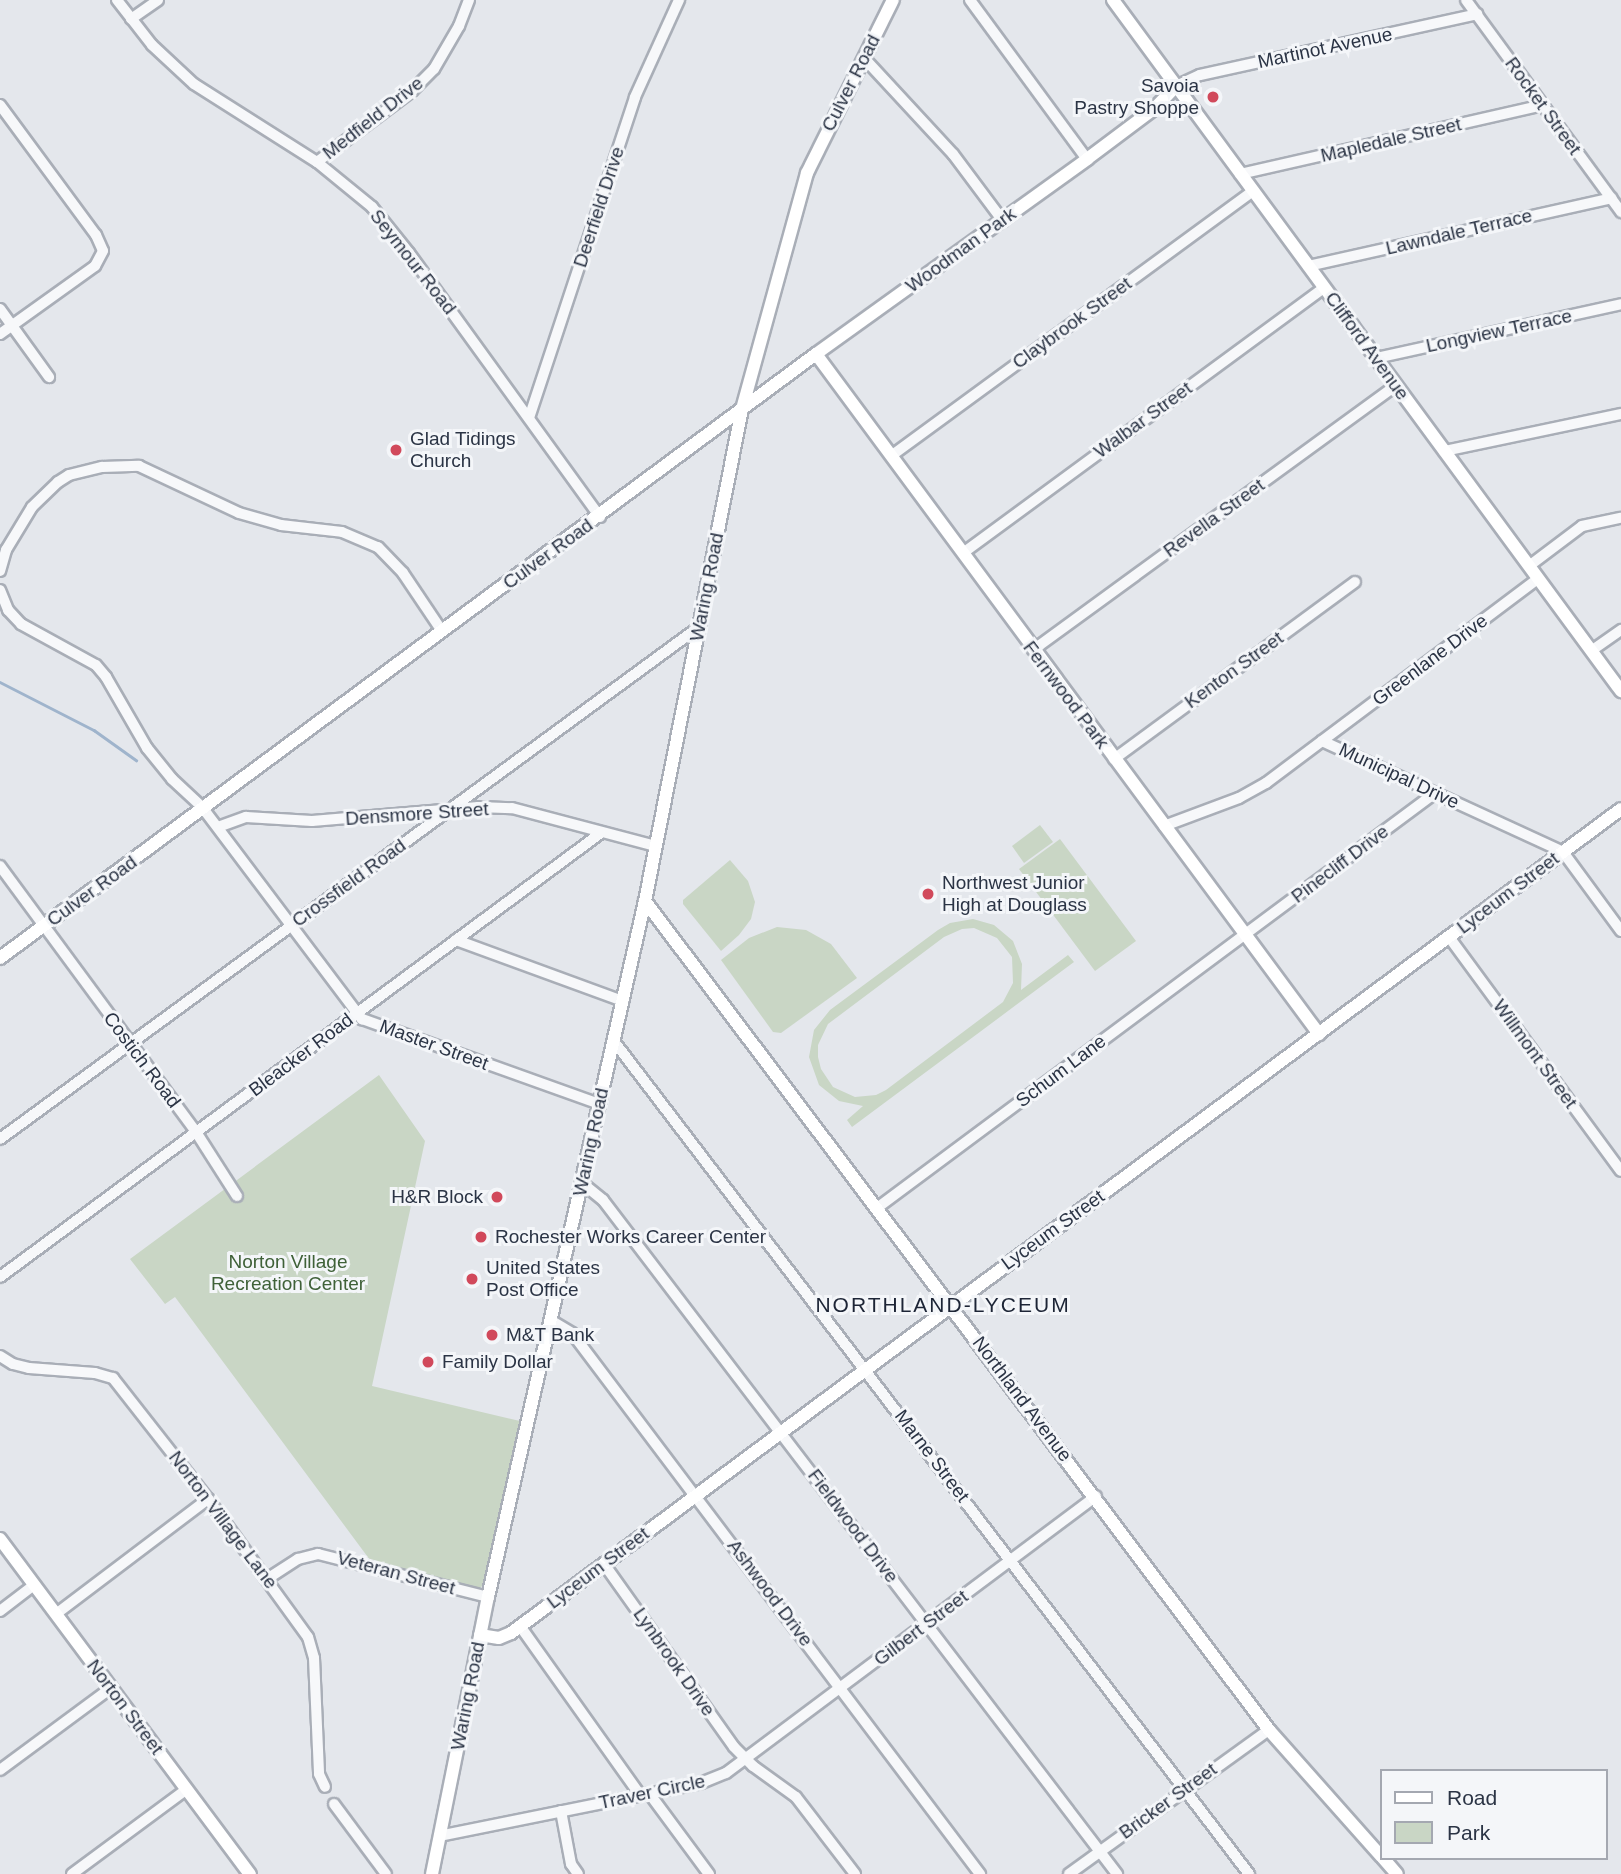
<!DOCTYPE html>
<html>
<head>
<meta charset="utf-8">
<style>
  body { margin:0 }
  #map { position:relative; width:1621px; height:1874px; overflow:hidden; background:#e4e7ec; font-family:Arial,sans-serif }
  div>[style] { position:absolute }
  .green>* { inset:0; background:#c9d6c5 }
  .stream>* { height:2.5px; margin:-1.25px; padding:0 1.25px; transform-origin:1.25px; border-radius:1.25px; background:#9fb4cc }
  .roads { filter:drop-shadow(2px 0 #a9aeb7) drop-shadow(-2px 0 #a9aeb7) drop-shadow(0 2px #a9aeb7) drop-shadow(0 -2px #a9aeb7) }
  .street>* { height:10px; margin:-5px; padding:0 5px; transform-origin:5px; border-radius:5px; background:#f7f8fa }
  .secondary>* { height:12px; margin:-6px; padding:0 6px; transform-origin:6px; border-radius:6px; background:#fff }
  .dots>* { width:19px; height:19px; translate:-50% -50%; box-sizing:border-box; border:4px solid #f4f6f9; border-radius:50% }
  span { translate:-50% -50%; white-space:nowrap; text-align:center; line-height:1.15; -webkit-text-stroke:6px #f4f6f9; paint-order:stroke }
  .street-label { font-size:19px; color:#2b3445 }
  .poi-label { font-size:19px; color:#2b3445 }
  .right { translate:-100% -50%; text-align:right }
  .left { translate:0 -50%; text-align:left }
  .park-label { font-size:19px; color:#3f6138 }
  .neighbourhood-label { font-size:21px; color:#1d2536; letter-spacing:2px }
  .legend { position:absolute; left:1380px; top:1769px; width:228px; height:91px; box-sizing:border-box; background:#f4f6f9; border:2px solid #a4a8b1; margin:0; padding:9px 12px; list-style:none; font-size:21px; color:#2b3445 }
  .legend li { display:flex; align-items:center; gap:14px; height:35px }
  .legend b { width:35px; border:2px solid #a4a8b1 }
</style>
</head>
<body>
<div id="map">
  <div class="green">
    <i style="clip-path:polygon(1040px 825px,1053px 842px,1024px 863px,1012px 846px)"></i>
    <i style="clip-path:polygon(1060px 839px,1136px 941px,1095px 971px,1019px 869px)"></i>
    <i style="clip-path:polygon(730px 860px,748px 881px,755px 902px,751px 919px,739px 935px,721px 951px,683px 904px,683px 900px)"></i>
    <i style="clip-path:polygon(evenodd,973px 919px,994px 925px,1013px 941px,1022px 964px,1021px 990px,1068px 955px,1074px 962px,852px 1127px,847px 1120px,863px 1106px,839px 1101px,819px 1085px,809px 1057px,814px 1030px,830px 1010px,938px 930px,950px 923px,973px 919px,974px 928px,997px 938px,1012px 957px,1013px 983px,1003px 1002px,886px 1090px,876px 1095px,855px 1097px,833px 1087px,821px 1069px,818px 1057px,818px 1045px,828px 1024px,944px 937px,962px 929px,974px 928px)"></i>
    <i style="clip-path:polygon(777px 927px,806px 930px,831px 944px,857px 978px,781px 1033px,773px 1032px,721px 960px,749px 938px)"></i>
    <i style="clip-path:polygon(379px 1075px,425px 1141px,372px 1386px,520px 1421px,485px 1583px,479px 1589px,370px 1560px,175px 1297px,165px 1304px,130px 1259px)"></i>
  </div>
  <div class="stream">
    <i style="left:0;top:682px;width:106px;rotate:27.1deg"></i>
    <i style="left:94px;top:730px;width:52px;rotate:35.5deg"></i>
  </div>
  <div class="roads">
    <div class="street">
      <i style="left:117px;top:0;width:57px;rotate:52.1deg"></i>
      <i style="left:152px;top:45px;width:57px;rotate:42.9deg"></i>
      <i style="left:194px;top:84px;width:146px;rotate:32.4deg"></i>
      <i style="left:317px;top:162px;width:71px;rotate:39.3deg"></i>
      <i style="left:372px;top:207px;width:59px;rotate:51.2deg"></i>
      <i style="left:409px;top:253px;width:326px;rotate:54.1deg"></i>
      <i style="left:970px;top:0;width:197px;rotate:53.7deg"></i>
      <i style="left:1466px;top:0;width:263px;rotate:53.8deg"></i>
      <i style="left:131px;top:19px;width:33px;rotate:-35deg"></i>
      <i style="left:864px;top:58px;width:131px;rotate:47.2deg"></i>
      <i style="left:953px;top:154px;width:84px;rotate:53.3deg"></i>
      <i style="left:1176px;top:86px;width:26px;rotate:-25deg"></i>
      <i style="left:1200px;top:75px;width:284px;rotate:-12.4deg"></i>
      <i style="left:0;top:105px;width:162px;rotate:53.6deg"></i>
      <i style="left:96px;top:235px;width:17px;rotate:66deg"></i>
      <i style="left:103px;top:251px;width:17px;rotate:118deg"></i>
      <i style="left:95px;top:266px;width:117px;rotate:144.4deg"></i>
      <i style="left:317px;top:162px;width:119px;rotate:-36.8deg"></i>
      <i style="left:412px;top:91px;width:31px;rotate:-45deg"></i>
      <i style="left:434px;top:69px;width:50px;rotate:-59.8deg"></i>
      <i style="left:459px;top:26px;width:28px;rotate:-69deg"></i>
      <i style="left:1240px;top:174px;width:311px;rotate:-12.8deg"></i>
      <i style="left:1308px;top:266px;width:311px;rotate:-12.6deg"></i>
      <i style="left:0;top:309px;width:84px;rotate:54.2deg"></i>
      <i style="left:1376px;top:358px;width:251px;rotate:-12.4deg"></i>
      <i style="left:529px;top:418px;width:338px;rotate:-71.7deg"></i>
      <i style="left:635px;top:97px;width:107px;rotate:-65.6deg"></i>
      <i style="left:1444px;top:451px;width:181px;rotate:-11.8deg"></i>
      <i style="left:891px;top:456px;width:449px;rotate:-36.2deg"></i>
      <i style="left:963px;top:553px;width:448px;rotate:-36.3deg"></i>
      <i style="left:1529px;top:566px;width:66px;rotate:-37deg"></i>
      <i style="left:1582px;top:526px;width:40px;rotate:-12deg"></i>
      <i style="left:0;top:571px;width:22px;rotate:-74deg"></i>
      <i style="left:6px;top:550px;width:50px;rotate:-58.8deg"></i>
      <i style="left:32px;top:507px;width:36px;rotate:-44deg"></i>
      <i style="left:58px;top:482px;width:13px;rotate:-32deg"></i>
      <i style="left:69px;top:475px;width:34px;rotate:-14deg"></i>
      <i style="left:102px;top:467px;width:37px;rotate:-2deg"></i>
      <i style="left:139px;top:466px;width:110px;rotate:25.2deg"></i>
      <i style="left:239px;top:513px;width:44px;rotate:15.9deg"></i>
      <i style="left:281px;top:525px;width:61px;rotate:6.5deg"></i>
      <i style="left:342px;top:532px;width:39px;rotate:23deg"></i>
      <i style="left:378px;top:547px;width:36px;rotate:46deg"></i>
      <i style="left:403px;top:573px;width:70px;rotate:56.1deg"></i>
      <i style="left:0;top:590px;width:22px;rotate:68deg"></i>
      <i style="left:8px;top:610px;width:19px;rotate:47deg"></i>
      <i style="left:21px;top:624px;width:85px;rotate:28.7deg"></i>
      <i style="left:96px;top:665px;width:16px;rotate:50deg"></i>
      <i style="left:106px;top:677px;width:82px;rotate:60deg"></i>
      <i style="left:147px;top:748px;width:40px;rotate:51deg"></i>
      <i style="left:172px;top:779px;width:41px;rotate:43deg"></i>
      <i style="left:202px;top:807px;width:266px;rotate:53deg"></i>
      <i style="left:362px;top:1019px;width:252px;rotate:19.7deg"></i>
      <i style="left:1033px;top:650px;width:449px;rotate:-36.1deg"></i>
      <i style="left:1591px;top:651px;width:37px;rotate:-35deg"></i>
      <i style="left:1322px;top:741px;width:265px;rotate:24.7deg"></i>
      <i style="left:1563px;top:852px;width:98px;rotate:53.7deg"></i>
      <i style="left:1114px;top:759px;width:299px;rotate:-36.3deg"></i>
      <i style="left:1164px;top:826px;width:80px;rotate:-20.5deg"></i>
      <i style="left:1239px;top:798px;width:31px;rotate:-29deg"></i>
      <i style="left:1266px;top:783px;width:340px;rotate:-36.9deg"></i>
      <i style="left:218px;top:827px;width:30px;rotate:-20deg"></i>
      <i style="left:246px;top:817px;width:66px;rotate:3.5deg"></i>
      <i style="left:312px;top:821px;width:167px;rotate:-4.8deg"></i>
      <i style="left:478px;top:807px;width:34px;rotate:2deg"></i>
      <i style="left:512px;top:808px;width:149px;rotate:14.8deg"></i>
      <i style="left:0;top:866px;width:330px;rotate:53.6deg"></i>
      <i style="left:196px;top:1132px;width:76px;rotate:57.4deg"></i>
      <i style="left:1449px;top:937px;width:290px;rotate:53.7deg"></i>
      <i style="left:456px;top:940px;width:178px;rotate:20.1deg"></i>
      <i style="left:613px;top:1040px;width:1049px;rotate:52.67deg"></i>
      <i style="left:0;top:1139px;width:866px;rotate:-36.22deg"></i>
      <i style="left:582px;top:1183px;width:27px;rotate:39deg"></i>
      <i style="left:603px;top:1200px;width:848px;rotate:52.67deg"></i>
      <i style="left:877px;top:1208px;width:695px;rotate:-36.64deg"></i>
      <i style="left:0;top:1277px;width:747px;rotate:-36.46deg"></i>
      <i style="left:552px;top:1321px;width:23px;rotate:31deg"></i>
      <i style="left:572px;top:1333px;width:678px;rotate:52.98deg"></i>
      <i style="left:0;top:1356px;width:15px;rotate:32deg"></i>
      <i style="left:13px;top:1364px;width:16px;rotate:14deg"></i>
      <i style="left:29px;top:1368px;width:66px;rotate:4.3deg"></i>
      <i style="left:95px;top:1373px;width:19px;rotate:16deg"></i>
      <i style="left:113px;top:1378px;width:154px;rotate:51.9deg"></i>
      <i style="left:208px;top:1499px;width:170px;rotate:54.1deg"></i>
      <i style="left:308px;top:1637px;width:22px;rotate:74deg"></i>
      <i style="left:314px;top:1658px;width:116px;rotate:87.5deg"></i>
      <i style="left:319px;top:1774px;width:14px;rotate:65deg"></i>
      <i style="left:604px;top:1564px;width:224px;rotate:54.6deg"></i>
      <i style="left:734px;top:1747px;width:27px;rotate:45deg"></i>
      <i style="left:753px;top:1766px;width:53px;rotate:35.8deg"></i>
      <i style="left:796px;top:1797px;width:97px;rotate:52.5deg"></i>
      <i style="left:267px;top:1579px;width:37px;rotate:-33deg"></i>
      <i style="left:298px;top:1559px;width:21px;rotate:-14deg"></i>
      <i style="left:318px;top:1554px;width:175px;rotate:14.2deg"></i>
      <i style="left:0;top:1611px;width:43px;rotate:-37.4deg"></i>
      <i style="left:56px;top:1614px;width:191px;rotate:-37.1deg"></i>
      <i style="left:520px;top:1626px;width:207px;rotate:54.6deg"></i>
      <i style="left:0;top:1770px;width:138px;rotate:-36.5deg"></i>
      <i style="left:649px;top:1793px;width:101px;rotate:53.5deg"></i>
      <i style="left:334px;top:1804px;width:87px;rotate:53.4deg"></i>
      <i style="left:561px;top:1811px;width:54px;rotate:79.3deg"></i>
      <i style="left:571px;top:1864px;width:12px;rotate:55deg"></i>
      <i style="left:439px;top:1836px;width:267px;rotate:-11.4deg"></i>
      <i style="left:701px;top:1783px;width:27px;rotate:-22deg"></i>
      <i style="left:726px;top:1773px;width:462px;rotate:-36.8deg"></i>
      <i style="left:72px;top:1874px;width:143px;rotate:-36.5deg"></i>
      <i style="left:1069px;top:1874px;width:246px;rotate:-35.8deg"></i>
    </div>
    <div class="secondary">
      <i style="left:1113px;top:0;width:858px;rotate:53.68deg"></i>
      <i style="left:816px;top:354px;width:846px;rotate:53.51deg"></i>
      <i style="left:645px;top:901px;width:1038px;rotate:53.03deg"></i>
      <i style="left:1269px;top:1730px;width:169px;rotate:48.4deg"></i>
      <i style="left:0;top:958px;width:1015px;rotate:-36.51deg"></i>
      <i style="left:816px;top:354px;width:334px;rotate:-35.7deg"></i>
      <i style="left:1087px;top:159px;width:85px;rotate:-36.9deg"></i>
      <i style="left:1155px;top:108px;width:30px;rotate:-46deg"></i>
      <i style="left:0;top:1539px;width:418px;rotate:53.3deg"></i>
      <i style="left:480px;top:1635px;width:19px;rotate:9deg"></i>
      <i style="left:499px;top:1638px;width:13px;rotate:-23deg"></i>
      <i style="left:511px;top:1633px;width:1382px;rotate:-36.59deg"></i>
      <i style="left:1383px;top:1858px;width:21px;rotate:49deg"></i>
      <i style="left:432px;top:1874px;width:283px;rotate:-78.6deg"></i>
      <i style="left:488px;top:1597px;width:713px;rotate:-77.29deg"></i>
      <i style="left:645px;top:901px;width:501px;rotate:-78.85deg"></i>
      <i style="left:742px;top:409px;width:245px;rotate:-74.6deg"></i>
      <i style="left:807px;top:173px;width:193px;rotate:-63.6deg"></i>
    </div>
  </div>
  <div class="dots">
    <i style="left:1213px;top:97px;background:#d1495b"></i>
    <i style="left:396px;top:450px;background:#d1495b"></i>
    <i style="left:928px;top:894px;background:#d1495b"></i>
    <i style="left:497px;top:1197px;background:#d1495b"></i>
    <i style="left:481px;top:1237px;background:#d1495b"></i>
    <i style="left:472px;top:1279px;background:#d1495b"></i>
    <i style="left:492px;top:1335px;background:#d1495b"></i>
    <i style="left:428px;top:1362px;background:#d1495b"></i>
  </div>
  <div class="street-label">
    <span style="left:1325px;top:48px;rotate:-12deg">Martinot Avenue</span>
    <span style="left:851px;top:83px;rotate:-63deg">Culver Road</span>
    <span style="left:1543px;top:106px;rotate:54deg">Rocket Street</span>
    <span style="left:373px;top:118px;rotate:-38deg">Medfield Drive</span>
    <span style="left:1391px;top:140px;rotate:-13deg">Mapledale Street</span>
    <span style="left:599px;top:207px;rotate:-72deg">Deerfield Drive</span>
    <span style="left:1459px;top:232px;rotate:-13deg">Lawndale Terrace</span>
    <span style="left:961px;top:250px;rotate:-36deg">Woodman Park</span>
    <span style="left:413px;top:262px;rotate:52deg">Seymour Road</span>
    <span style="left:1072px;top:323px;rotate:-36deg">Claybrook Street</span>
    <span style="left:1499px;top:331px;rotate:-12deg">Longview Terrace</span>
    <span style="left:1367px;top:346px;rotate:54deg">Clifford Avenue</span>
    <span style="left:1143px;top:420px;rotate:-36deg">Walbar Street</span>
    <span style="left:1214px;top:518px;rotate:-36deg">Revella Street</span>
    <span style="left:548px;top:554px;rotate:-36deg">Culver Road</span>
    <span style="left:707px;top:587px;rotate:-79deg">Waring Road</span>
    <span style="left:1430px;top:660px;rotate:-37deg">Greenlane Drive</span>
    <span style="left:1234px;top:670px;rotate:-36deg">Kenton Street</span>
    <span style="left:1066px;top:695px;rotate:53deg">Fernwood Park</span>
    <span style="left:1399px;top:776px;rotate:25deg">Municipal Drive</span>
    <span style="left:417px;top:814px;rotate:-4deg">Densmore Street</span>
    <span style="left:1340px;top:864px;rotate:-37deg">Pinecliff Drive</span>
    <span style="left:349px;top:883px;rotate:-36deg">Crossfield Road</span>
    <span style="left:92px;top:891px;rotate:-36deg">Culver Road</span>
    <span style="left:1508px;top:893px;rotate:-37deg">Lyceum Street</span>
    <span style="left:434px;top:1045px;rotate:20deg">Master Street</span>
    <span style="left:1535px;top:1054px;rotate:54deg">Willmont Street</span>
    <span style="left:301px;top:1055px;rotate:-37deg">Bleacker Road</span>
    <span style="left:142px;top:1060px;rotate:53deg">Costich Road</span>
    <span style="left:1061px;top:1071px;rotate:-37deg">Schum Lane</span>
    <span style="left:591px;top:1142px;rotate:-78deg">Waring Road</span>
    <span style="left:1053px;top:1230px;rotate:-36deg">Lyceum Street</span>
    <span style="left:1022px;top:1399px;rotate:53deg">Northland Avenue</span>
    <span style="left:932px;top:1456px;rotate:53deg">Marne Street</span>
    <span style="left:223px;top:1520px;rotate:53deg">Norton Village Lane</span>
    <span style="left:853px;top:1526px;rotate:53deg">Fieldwood Drive</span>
    <span style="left:598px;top:1568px;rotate:-37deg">Lyceum Street</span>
    <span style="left:396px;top:1573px;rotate:15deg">Veteran Street</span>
    <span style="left:770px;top:1593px;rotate:53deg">Ashwood Drive</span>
    <span style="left:921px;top:1628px;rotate:-37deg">Gilbert Street</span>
    <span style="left:674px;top:1662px;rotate:55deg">Lynbrook Drive</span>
    <span style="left:468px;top:1696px;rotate:-79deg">Waring Road</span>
    <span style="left:125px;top:1707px;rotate:53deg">Norton Street</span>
    <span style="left:652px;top:1792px;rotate:-12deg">Traver Circle</span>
    <span style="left:1168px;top:1801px;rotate:-36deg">Bricker Street</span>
  </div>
  <div class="poi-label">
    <span class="right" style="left:1199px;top:97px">Savoia<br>Pastry Shoppe</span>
    <span class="left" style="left:410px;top:450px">Glad Tidings<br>Church</span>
    <span class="left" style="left:942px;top:894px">Northwest Junior<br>High at Douglass</span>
    <span class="right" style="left:483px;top:1197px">H&amp;R Block</span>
    <span class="left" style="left:495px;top:1237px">Rochester Works Career Center</span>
    <span class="left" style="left:486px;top:1279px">United States<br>Post Office</span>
    <span class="left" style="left:506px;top:1335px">M&amp;T Bank</span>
    <span class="left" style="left:442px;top:1362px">Family Dollar</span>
  </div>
  <div class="park-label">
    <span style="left:288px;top:1273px">Norton Village<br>Recreation Center</span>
  </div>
  <div class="neighbourhood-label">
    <span style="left:943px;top:1305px">NORTHLAND-LYCEUM</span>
  </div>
  <ul class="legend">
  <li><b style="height:9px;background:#fff"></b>Road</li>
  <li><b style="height:19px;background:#c9d6c5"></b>Park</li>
  </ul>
</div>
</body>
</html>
